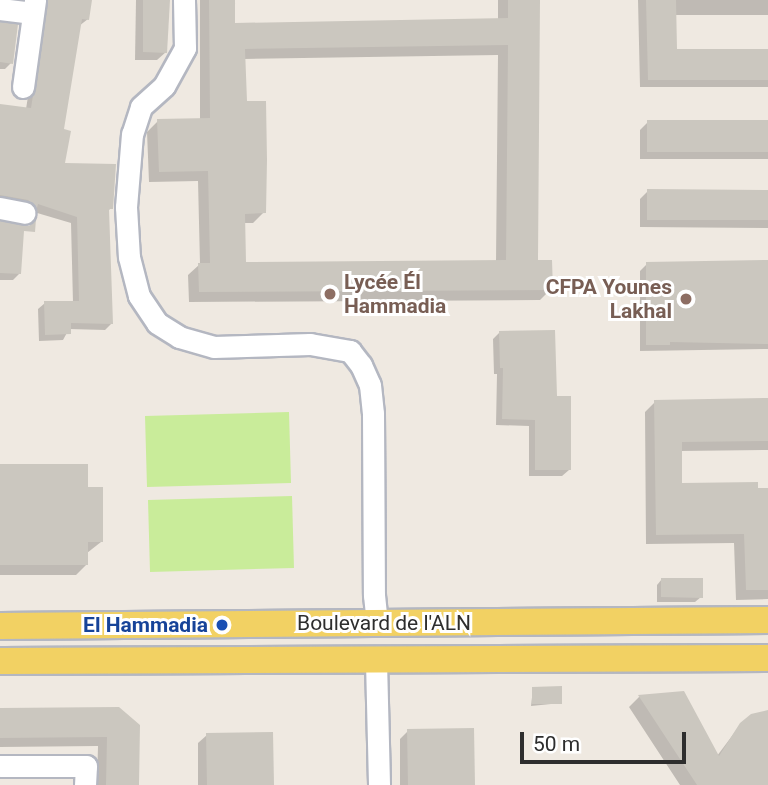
<!DOCTYPE html>
<html>
<head>
<meta charset="utf-8">
<style>
  body { margin:0 }
  #map { position:relative; width:768px; height:785px; overflow:hidden; background:#efe9e1; font-family:Roboto,sans-serif }
  div>[style] { position:absolute }
  .pitch>* { inset:0; background:#c9ec9a }
  .shadow>* { inset:0; background:#0003 }
  .building>* { inset:0; background:#cbc7bf }
  .roads { filter:drop-shadow(2px 0 #b4b7c1) drop-shadow(-2px 0 #b4b7c1) drop-shadow(0 2px #b4b7c1) drop-shadow(0 -2px #b4b7c1) }
  .minor>* { height:21px; margin:-10.5px; padding:0 10.5px; transform-origin:10.5px; border-radius:10.5px; background:#fff }
  .major>* { height:26px; margin:-13px; padding:0 13px; transform-origin:13px; border-radius:13px; background:#f2d163 }
  .dots>* { width:19px; height:19px; translate:-50% -50%; box-sizing:border-box; border:4px solid #fff; border-radius:50% }
  span { translate:-50% -50%; white-space:nowrap; text-align:center; line-height:1.15; -webkit-text-stroke:6px #fff; paint-order:stroke }
  .education-label { font-size:21px; color:#785e54; font-weight:700 }
  .left { translate:0 -50%; text-align:left }
  .right { translate:-100% -50%; text-align:right }
  .street-label { font-size:21px; color:#2e2e2e }
  .transit-label { font-size:21px; color:#164399; font-weight:700 }
  .scale { position:absolute; left:520px; top:732px; width:166px; height:32px; box-sizing:border-box; border:4px solid #2e2e2e; border-top:0; padding-left:9px; font-size:21px; line-height:24px; white-space:nowrap; color:#2e2e2e; -webkit-text-stroke:5px #fff; paint-order:stroke }
</style>
</head>
<body>
<div id="map">
  <div class="pitch">
    <i style="clip-path:polygon(289px 412px,291px 483px,147px 487px,145px 416px)"></i>
    <i style="clip-path:polygon(292px 496px,294px 568px,150px 572px,148px 500px)"></i>
  </div>
  <div class="shadow">
    <i style="clip-path:polygon(39px 0,90px 0,88px 19px,79px 26px,62px 131px,63px 165px,111px 208px,107px 212px,112px 323px,105px 330px,69px 329px,63px 340px,39px 341px,38px 309px,45px 303px,73px 303px,71px 223px,0 202px,0 105px,26px 109px,42px 9px)"></i>
    <i style="clip-path:polygon(136px 0,167px 0,166px 52px,157px 60px,135px 60px)"></i>
    <i style="clip-path:polygon(evenodd,200px 0,233px 0,233px 24px,498px 20px,498px 0,538px 0,536px 262px,551px 289px,540px 300px,189px 302px,188px 275px,200px 264px,198px 181px,149px 182px,147px 132px,158px 121px,200px 120px,200px 0,498px 55px,496px 262px,244px 264px,243px 223px,253px 223px,264px 212px,245px 103px,244px 59px,498px 55px)"></i>
    <i style="clip-path:polygon(638px 0,768px 0,768px 15px,675px 15px,676px 51px,768px 51px,768px 87px,640px 87px)"></i>
    <i style="clip-path:polygon(0 23px,11px 63px,5px 69px,0 69px)"></i>
    <i style="clip-path:polygon(648px 122px,768px 122px,768px 159px,640px 159px,640px 130px)"></i>
    <i style="clip-path:polygon(648px 191px,768px 192px,768px 228px,640px 227px,640px 199px)"></i>
    <i style="clip-path:polygon(0 232px,20px 273px,13px 280px,0 280px)"></i>
    <i style="clip-path:polygon(768px 262px,768px 349px,640px 351px,640px 271px,647px 264px)"></i>
    <i style="clip-path:polygon(500px 332px,555px 398px,569px 470px,562px 476px,529px 476px,529px 426px,496px 425px,497px 374px,494px 374px,493px 339px)"></i>
    <i style="clip-path:polygon(768px 400px,768px 450px,680px 451px,680px 485px,768px 490px,768px 599px,736px 600px,734px 543px,646px 544px,645px 412px,655px 402px)"></i>
    <i style="clip-path:polygon(0 466px,86px 489px,101px 542px,87px 553px,87px 564px,76px 575px,0 575px)"></i>
    <i style="clip-path:polygon(662px 579px,701px 597px,695px 602px,657px 602px,657px 585px)"></i>
    <i style="clip-path:polygon(533px 689px,561px 703px,531px 706px)"></i>
    <i style="clip-path:polygon(683px 693px,717px 756px,741px 724px,768px 715px,768px 785px,680px 785px,629px 707px,639px 697px)"></i>
    <i style="clip-path:polygon(0 709px,118px 709px,138px 785px,97px 785px,98px 746px,0 747px)"></i>
    <i style="clip-path:polygon(408px 731px,473px 785px,400px 785px,400px 739px)"></i>
    <i style="clip-path:polygon(207px 735px,272px 785px,198px 785px,198px 743px)"></i>
  </div>
  <div class="building">
    <i style="clip-path:polygon(48px 0,92px 0,89px 20px,82px 19px,64px 129px,71px 131px,65px 163px,116px 164px,113px 209px,109px 209px,113px 324px,71px 323px,71px 334px,45px 335px,44px 301px,79px 301px,77px 217px,38px 204px,37px 208px,28px 200px,0 195px,0 104px,31px 108px)"></i>
    <i style="clip-path:polygon(143px 0,170px 0,167px 53px,143px 52px)"></i>
    <i style="clip-path:polygon(evenodd,209px 0,235px 0,235px 23px,508px 18px,508px 0,540px 0,538px 260px,552px 260px,553px 290px,199px 292px,198px 263px,210px 263px,208px 171px,159px 172px,157px 119px,210px 118px,209px 0,508px 45px,506px 260px,246px 262px,245px 214px,266px 213px,267px 160px,266px 101px,247px 101px,245px 49px,508px 45px)"></i>
    <i style="clip-path:polygon(646px 0,676px 0,677px 49px,768px 49px,768px 80px,648px 80px)"></i>
    <i style="clip-path:polygon(0 22px,18px 24px,13px 64px,0 62px)"></i>
    <i style="clip-path:polygon(647px 120px,768px 120px,768px 152px,647px 152px)"></i>
    <i style="clip-path:polygon(647px 189px,768px 190px,768px 220px,647px 220px)"></i>
    <i style="clip-path:polygon(36px 219px,35px 232px,24px 231px,21px 274px,0 273px,0 221px,29px 226px)"></i>
    <i style="clip-path:polygon(768px 260px,768px 344px,670px 342px,670px 345px,646px 345px,646px 262px)"></i>
    <i style="clip-path:polygon(555px 330px,557px 396px,571px 396px,571px 470px,535px 470px,535px 420px,502px 419px,503px 368px,500px 368px,499px 331px)"></i>
    <i style="clip-path:polygon(768px 398px,768px 441px,682px 442px,682px 483px,758px 482px,758px 488px,768px 488px,768px 590px,746px 590px,744px 534px,656px 535px,654px 400px)"></i>
    <i style="clip-path:polygon(0 464px,88px 464px,88px 487px,103px 487px,103px 542px,88px 542px,88px 565px,0 565px)"></i>
    <i style="clip-path:polygon(661px 578px,703px 578px,703px 598px,661px 597px)"></i>
    <i style="clip-path:polygon(562px 686px,562px 704px,532px 704px,532px 687px)"></i>
    <i style="clip-path:polygon(684px 691px,719px 756px,740px 723px,751px 714px,768px 710px,768px 785px,697px 785px,638px 695px)"></i>
    <i style="clip-path:polygon(119px 707px,140px 725px,139px 785px,106px 785px,107px 737px,0 738px,0 708px)"></i>
    <i style="clip-path:polygon(474px 728px,475px 785px,408px 785px,407px 729px)"></i>
    <i style="clip-path:polygon(273px 732px,274px 785px,207px 785px,206px 733px)"></i>
  </div>
  <div class="roads">
    <div class="minor">
      <i style="left:184px;top:0;width:48px;rotate:88.8deg"></i>
      <i style="left:185px;top:48px;width:43px;rotate:118.9deg"></i>
      <i style="left:164px;top:86px;width:31px;rotate:138deg"></i>
      <i style="left:141px;top:107px;width:28px;rotate:108deg"></i>
      <i style="left:132px;top:134px;width:73px;rotate:94.7deg"></i>
      <i style="left:126px;top:207px;width:50px;rotate:86.6deg"></i>
      <i style="left:129px;top:257px;width:40px;rotate:75.6deg"></i>
      <i style="left:139px;top:296px;width:32px;rotate:56deg"></i>
      <i style="left:157px;top:323px;width:26px;rotate:32deg"></i>
      <i style="left:179px;top:337px;width:36px;rotate:16deg"></i>
      <i style="left:214px;top:347px;width:96px;rotate:-1.8deg"></i>
      <i style="left:310px;top:344px;width:41px;rotate:9.9deg"></i>
      <i style="left:350px;top:351px;width:18px;rotate:52deg"></i>
      <i style="left:361px;top:365px;width:22px;rotate:66deg"></i>
      <i style="left:370px;top:385px;width:28px;rotate:84deg"></i>
      <i style="left:373px;top:413px;width:182px;rotate:89.7deg"></i>
      <i style="left:374px;top:595px;width:28px;rotate:84deg"></i>
      <i style="left:0;top:9px;width:33px;rotate:7deg"></i>
      <i style="left:23px;top:87px;width:88px;rotate:-82.1deg"></i>
      <i style="left:0;top:208px;width:25px;rotate:11deg"></i>
      <i style="left:376px;top:661px;width:124px;rotate:88.6deg"></i>
      <i style="left:0;top:766px;width:86px"></i>
      <i style="left:86px;top:766px;width:19px;rotate:93deg"></i>
    </div>
    <div class="major">
      <i style="left:0;top:626px;width:768px;rotate:-0.45deg"></i>
      <i style="left:0;top:661px;width:768px;rotate:-0.22deg"></i>
    </div>
  </div>
  <div class="dots">
    <i style="left:330px;top:294px;background:#8d6e63"></i>
    <i style="left:686px;top:299px;background:#8d6e63"></i>
    <i style="left:222px;top:625px;background:#1a4fb4"></i>
  </div>
  <div class="education-label">
    <span class="left" style="left:344px;top:294px">Lycée Él<br>Hammadia</span>
    <span class="right" style="left:672px;top:299px">CFPA Younes<br>Lakhal</span>
  </div>
  <div class="street-label">
    <span style="left:384px;top:623px">Boulevard de l'ALN</span>
  </div>
  <div class="transit-label">
    <span class="right" style="left:208px;top:625px">El Hammadia</span>
  </div>
  <div class="scale">50 m</div>
</div>
</body>
</html>
